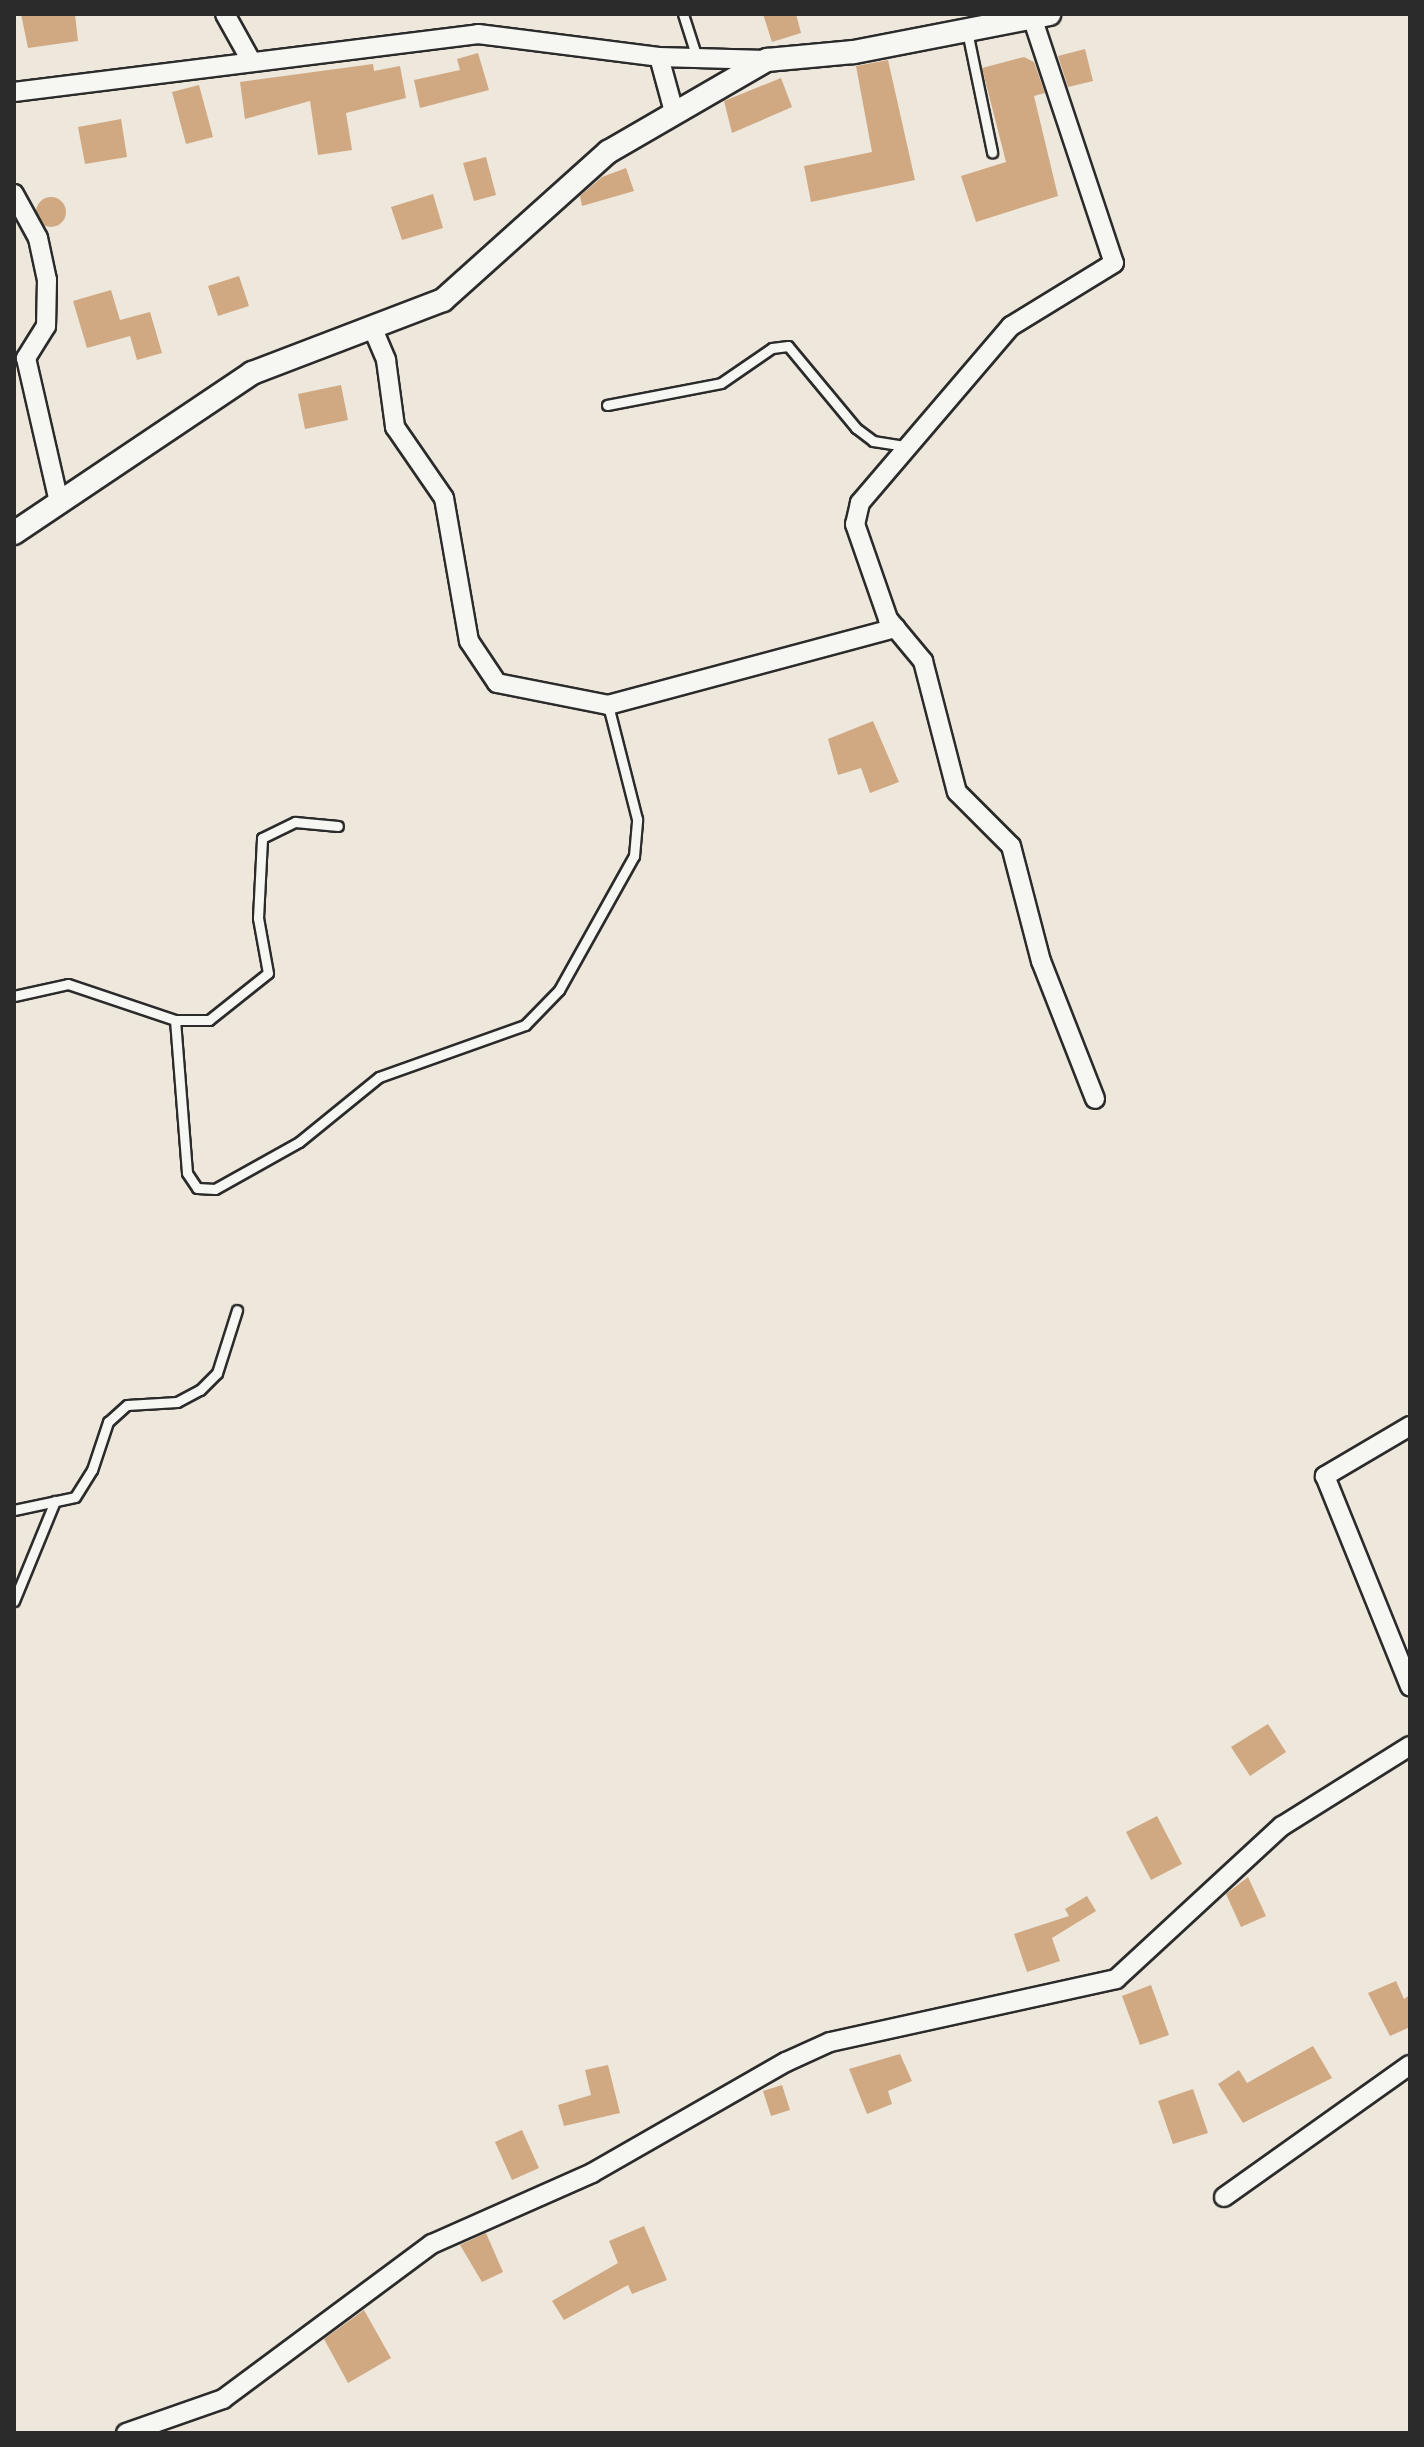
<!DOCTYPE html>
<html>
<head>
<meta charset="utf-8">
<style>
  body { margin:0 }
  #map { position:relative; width:1424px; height:2447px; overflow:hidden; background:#eee7dc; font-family:"Comic Neue",sans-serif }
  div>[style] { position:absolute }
  .building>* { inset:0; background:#d0a982 }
  .round { border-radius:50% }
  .roads { filter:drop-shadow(2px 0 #2b2b2b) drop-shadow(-2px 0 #2b2b2b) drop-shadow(0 2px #2b2b2b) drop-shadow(0 -2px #2b2b2b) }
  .service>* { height:9px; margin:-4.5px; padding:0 4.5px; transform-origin:4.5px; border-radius:4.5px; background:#f6f6f2 }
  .minor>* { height:18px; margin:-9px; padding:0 9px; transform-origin:9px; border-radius:9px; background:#f6f6f2 }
  .tertiary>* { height:22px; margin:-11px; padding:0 11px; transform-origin:11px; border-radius:11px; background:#f6f6f2 }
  span { translate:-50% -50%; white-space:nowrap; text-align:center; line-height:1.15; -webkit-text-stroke:7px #f6f6f2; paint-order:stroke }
  .frame { position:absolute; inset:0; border:16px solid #2b2b2b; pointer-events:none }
</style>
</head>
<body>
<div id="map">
  <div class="building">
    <i style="clip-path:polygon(21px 14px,75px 14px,78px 41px,28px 48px)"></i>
    <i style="clip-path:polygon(763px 14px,796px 14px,801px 33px,772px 42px)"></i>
    <i style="clip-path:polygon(1085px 49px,1093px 81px,1068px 87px,1058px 56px)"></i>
    <i style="clip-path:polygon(478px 53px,489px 90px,420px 108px,414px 80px,460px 70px,457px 59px)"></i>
    <i style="clip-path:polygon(1024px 57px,1034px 62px,1045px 93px,1034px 96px,1058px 196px,976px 222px,961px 176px,1006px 162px,982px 68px)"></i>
    <i style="clip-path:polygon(888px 60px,915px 180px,811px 202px,804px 166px,872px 152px,856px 66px)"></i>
    <i style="clip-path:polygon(373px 64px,374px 71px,400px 66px,406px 98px,346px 113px,352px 150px,318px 155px,310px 101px,245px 119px,240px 82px)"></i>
    <i style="clip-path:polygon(781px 78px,792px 107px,732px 133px,724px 101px)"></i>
    <i style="clip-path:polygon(199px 85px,213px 137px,186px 144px,172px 92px)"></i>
    <i style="clip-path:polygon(121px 119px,127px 157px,85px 164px,78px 127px)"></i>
    <i style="clip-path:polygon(486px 157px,496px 195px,474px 201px,463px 163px)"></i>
    <i style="clip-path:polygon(626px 168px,634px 191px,582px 206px,580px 196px,602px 177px)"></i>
    <i style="clip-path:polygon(433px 194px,443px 228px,402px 240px,391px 207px)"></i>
    <i class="round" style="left:36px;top:197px;width:30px;height:30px"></i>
    <i style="clip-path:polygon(239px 276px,249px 306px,218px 316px,208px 286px)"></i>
    <i style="clip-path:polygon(111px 290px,120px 320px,150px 312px,162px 353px,137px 360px,130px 336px,87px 348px,73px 301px)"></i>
    <i style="clip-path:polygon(341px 385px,348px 420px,305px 429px,298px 394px)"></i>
    <i style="clip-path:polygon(873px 721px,899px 782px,870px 793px,861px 768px,838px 775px,828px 739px)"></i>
    <i style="clip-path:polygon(1268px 1724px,1286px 1752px,1250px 1776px,1231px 1747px)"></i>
    <i style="clip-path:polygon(1157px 1816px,1182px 1864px,1151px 1880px,1126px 1832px)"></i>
    <i style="clip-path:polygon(1248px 1877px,1266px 1916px,1241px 1927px,1226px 1894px)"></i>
    <i style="clip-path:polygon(1087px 1896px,1096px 1911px,1052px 1938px,1060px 1961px,1027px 1972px,1014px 1934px,1069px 1916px,1065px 1909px)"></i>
    <i style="clip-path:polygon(1396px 1981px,1404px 1999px,1410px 1995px,1410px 2027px,1390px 2036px,1368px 1993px)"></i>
    <i style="clip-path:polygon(1151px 1985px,1169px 2035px,1140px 2045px,1122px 1996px)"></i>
    <i style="clip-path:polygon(1313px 2046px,1332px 2078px,1243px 2123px,1218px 2084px,1239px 2070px,1247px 2083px)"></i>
    <i style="clip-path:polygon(900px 2054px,912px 2081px,888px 2091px,892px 2104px,867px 2114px,849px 2069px)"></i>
    <i style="clip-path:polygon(608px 2065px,620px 2113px,564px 2126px,558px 2105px,591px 2095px,585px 2070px)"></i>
    <i style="clip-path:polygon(782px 2085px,790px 2110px,771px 2116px,763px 2091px)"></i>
    <i style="clip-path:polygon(1193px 2089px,1208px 2133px,1173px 2144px,1158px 2101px)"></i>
    <i style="clip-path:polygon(522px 2130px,539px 2168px,512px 2180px,495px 2142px)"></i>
    <i style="clip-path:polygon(644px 2226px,667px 2280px,632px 2294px,628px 2285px,564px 2320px,552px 2301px,618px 2263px,609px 2241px)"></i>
    <i style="clip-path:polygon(486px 2233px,503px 2272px,482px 2282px,460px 2245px)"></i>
    <i style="clip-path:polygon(364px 2310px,391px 2358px,348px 2383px,324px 2339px)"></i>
  </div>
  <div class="roads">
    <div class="service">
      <i style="left:683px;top:14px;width:46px;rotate:72.3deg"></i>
      <i style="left:967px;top:31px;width:124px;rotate:78.3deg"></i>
      <i style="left:607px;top:405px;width:116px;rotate:-10.9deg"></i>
      <i style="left:721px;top:383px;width:62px;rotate:-34.5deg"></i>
      <i style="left:772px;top:348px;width:16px;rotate:-7deg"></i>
      <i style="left:788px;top:346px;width:107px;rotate:50.3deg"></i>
      <i style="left:856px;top:428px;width:21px;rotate:37deg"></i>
      <i style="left:873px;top:441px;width:33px;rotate:9deg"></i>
      <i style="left:14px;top:996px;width:55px;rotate:-12.5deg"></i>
      <i style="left:68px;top:984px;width:113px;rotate:18.6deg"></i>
      <i style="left:175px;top:1020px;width:34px"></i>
      <i style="left:209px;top:1020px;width:75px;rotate:-38.5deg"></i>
      <i style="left:268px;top:973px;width:56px;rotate:-100.3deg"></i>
      <i style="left:258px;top:918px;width:80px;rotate:-87.1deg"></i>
      <i style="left:262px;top:838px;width:37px;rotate:-26deg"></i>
      <i style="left:295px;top:822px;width:43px;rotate:5.3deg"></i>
      <i style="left:175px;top:1020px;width:153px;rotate:85.5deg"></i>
      <i style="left:187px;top:1173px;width:18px;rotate:56deg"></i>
      <i style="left:197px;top:1188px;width:18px;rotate:3deg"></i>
      <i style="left:215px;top:1189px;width:96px;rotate:-29.2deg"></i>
      <i style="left:299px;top:1142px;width:103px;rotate:-39.1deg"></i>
      <i style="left:379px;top:1077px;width:155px;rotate:-19.6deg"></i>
      <i style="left:525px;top:1025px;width:49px;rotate:-45.8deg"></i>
      <i style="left:559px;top:990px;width:154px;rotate:-60.8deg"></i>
      <i style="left:634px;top:856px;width:37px;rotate:-85deg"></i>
      <i style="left:637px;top:819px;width:118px;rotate:-104.3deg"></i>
      <i style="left:14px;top:1510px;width:62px;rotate:-12deg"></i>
      <i style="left:75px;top:1497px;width:32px;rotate:-58deg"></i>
      <i style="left:92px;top:1470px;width:51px;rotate:-71.6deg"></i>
      <i style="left:108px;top:1422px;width:25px;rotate:-42deg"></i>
      <i style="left:127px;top:1405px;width:50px;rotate:-3.4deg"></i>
      <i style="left:177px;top:1402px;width:26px;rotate:-28deg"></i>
      <i style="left:200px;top:1390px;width:24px;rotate:-45deg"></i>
      <i style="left:217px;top:1373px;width:66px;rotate:-72.4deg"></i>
      <i style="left:14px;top:1601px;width:108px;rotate:-67.7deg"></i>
    </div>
    <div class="minor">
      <i style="left:225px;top:14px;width:49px;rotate:60.8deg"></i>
      <i style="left:1033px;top:20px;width:256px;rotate:71.6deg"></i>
      <i style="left:1114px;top:263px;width:121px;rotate:148.5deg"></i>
      <i style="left:1011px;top:326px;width:233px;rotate:130.5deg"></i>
      <i style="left:860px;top:503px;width:22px;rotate:103deg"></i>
      <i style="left:855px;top:524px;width:101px;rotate:70.8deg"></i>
      <i style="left:888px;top:619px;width:55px;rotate:50.2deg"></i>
      <i style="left:923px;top:661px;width:135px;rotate:75.5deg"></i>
      <i style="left:957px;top:792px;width:76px;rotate:45deg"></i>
      <i style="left:1011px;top:846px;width:119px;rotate:75.4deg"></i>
      <i style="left:1041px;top:961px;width:148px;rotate:68.6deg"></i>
      <i style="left:659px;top:57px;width:57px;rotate:74.7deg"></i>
      <i style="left:14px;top:92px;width:468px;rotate:-7.1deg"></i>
      <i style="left:478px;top:34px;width:182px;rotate:7.2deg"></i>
      <i style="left:659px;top:57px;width:108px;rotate:1.6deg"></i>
      <i style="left:14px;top:194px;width:50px;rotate:61.4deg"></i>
      <i style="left:38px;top:238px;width:43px;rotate:77.9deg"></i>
      <i style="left:47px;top:280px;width:46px;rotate:91.2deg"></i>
      <i style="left:46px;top:326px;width:38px;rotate:122deg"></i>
      <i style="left:26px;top:358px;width:148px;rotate:77.1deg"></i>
      <i style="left:373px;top:329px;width:34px;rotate:67deg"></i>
      <i style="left:386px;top:360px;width:68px;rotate:82.3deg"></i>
      <i style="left:395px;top:427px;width:86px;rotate:55.4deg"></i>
      <i style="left:444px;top:498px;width:145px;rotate:80.1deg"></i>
      <i style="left:469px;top:641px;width:50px;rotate:56.3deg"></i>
      <i style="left:497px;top:683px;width:113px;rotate:11.2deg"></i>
      <i style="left:608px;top:705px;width:298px;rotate:-15deg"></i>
      <i style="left:1410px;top:1426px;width:99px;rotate:149.5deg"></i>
      <i style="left:1325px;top:1476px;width:227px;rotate:68deg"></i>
      <i style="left:1224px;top:2197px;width:228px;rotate:-35.4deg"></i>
      <i style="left:126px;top:2433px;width:103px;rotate:-19.3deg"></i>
      <i style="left:223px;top:2399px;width:260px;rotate:-36.6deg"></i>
      <i style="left:432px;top:2244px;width:175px;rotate:-23.9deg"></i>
      <i style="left:592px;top:2173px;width:224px;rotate:-29.8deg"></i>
      <i style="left:786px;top:2062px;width:48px;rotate:-24.4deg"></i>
      <i style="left:830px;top:2042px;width:293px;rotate:-12.4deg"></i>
      <i style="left:1116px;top:1979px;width:226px;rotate:-42.7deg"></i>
      <i style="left:1282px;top:1826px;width:151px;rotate:-32deg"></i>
    </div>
    <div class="tertiary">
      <i style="left:14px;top:533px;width:287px;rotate:-33.9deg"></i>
      <i style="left:252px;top:373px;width:204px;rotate:-20.9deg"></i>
      <i style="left:443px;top:300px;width:222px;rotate:-41.9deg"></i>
      <i style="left:608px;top:152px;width:184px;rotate:-30.1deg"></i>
      <i style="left:767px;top:60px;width:87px;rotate:-5.3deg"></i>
      <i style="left:854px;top:52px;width:199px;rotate:-11deg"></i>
    </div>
  </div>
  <div class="frame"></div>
</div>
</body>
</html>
